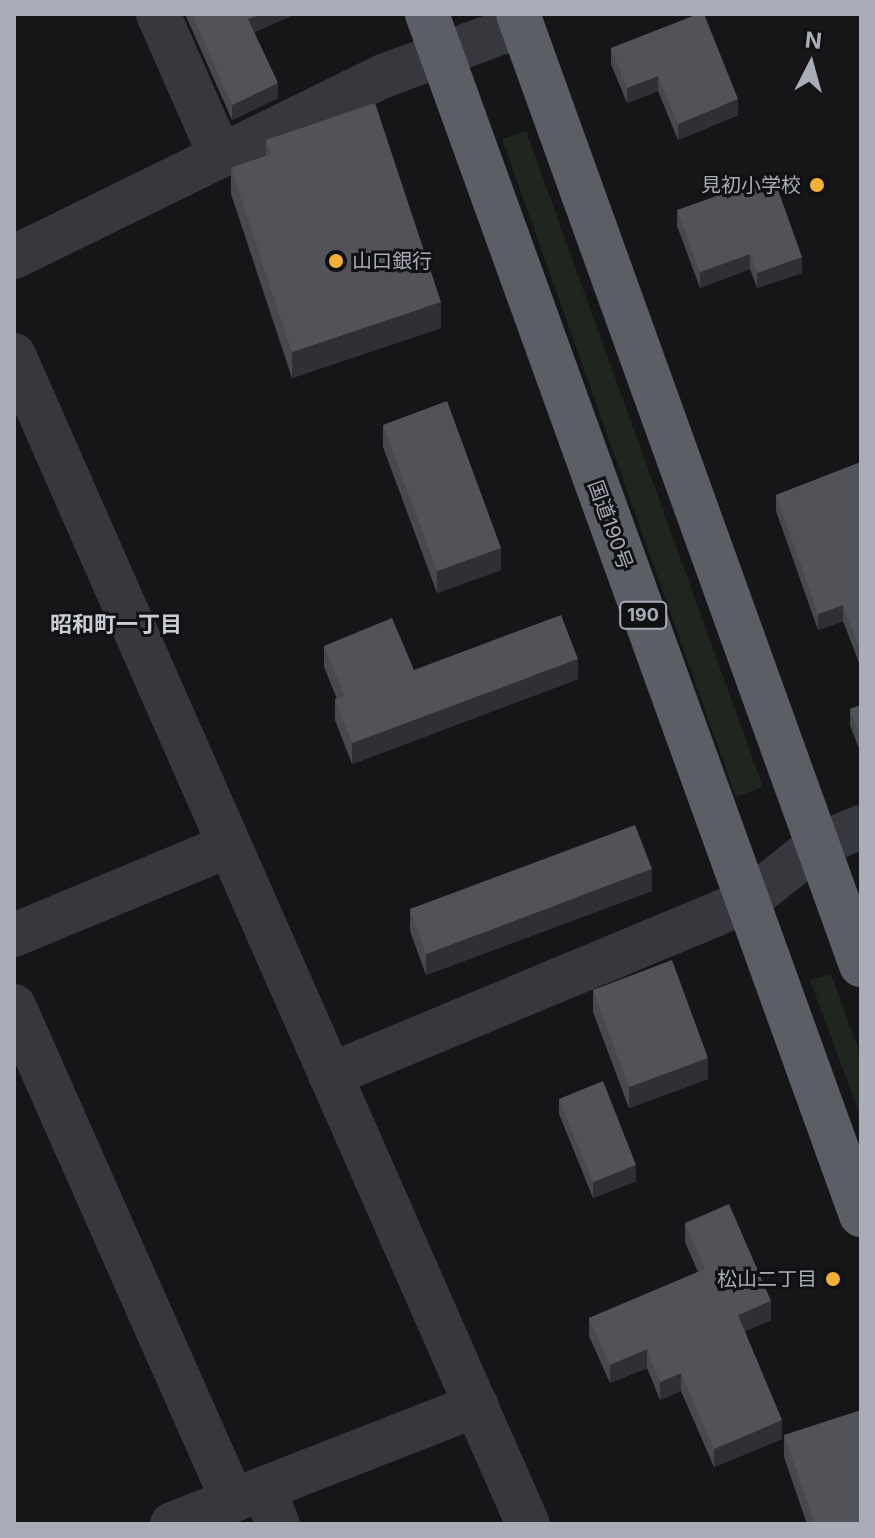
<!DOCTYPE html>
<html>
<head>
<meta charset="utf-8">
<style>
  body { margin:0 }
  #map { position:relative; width:875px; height:1538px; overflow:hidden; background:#161618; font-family:Inter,"Noto Sans JP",sans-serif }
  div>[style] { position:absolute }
  .green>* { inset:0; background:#1e261f }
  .minor>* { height:44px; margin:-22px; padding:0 22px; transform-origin:22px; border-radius:22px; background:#37383d }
  .tertiary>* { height:44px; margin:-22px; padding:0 22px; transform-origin:22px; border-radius:22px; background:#37383d }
  .trunk>* { height:44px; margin:-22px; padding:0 22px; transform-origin:22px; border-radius:22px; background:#5b5e65 }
  .wall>* { inset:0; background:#47494d }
  .shaded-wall>* { inset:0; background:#2f3033 }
  .building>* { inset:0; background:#525359 }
  .dots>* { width:22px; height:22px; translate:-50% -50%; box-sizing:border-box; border:4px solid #111113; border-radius:50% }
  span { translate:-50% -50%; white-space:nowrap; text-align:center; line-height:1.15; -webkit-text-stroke:6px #111113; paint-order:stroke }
  .shield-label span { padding:2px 6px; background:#111113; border:2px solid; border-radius:6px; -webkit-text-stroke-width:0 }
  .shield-label { font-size:18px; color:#a8adb8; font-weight:700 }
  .poi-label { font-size:20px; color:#a8adb8 }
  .right { translate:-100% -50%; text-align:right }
  .left { translate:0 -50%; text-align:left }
  .street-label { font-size:20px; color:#a8adb8 }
  .neighbourhood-label { font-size:22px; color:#c9ccd4; font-weight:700 }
  .frame { position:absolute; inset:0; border:16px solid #a8adb8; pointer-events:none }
  .north { position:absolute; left:771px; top:24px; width:80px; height:80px; -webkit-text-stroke:6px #111113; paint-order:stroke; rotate:6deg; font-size:22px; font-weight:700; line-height:32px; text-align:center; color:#a8adb8 }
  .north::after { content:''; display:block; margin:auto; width:28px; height:36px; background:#a8adb8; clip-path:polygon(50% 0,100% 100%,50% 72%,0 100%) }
</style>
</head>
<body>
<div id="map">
  <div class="green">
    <i style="clip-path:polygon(526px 131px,763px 787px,736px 797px,502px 139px)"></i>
    <i style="clip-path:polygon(831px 974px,861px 1057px,861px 1118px,810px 980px)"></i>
  </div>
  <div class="minor">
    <i style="left:158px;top:14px;width:152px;rotate:66.3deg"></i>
    <i style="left:14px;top:257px;width:414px;rotate:-26.1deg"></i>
    <i style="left:386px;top:75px;width:145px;rotate:-20.2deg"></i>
    <i style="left:14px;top:935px;width:232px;rotate:-22.6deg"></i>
    <i style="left:14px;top:1006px;width:541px;rotate:66.13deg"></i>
    <i style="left:330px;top:1075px;width:451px;rotate:-22.6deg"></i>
    <i style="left:746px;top:902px;width:92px;rotate:-38.4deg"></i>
    <i style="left:818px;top:845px;width:47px;rotate:-22.7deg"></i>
    <i style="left:264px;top:1490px;width:37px;rotate:68deg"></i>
    <i style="left:172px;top:1524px;width:327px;rotate:-21.3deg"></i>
  </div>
  <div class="tertiary">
    <i style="left:14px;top:355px;width:1277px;rotate:66.27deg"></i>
  </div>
  <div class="trunk">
    <i style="left:427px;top:14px;width:1277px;rotate:70.13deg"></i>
    <i style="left:518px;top:14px;width:1011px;rotate:70.17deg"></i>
  </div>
  <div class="wall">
    <i style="clip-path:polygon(185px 14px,296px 14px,254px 32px,278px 98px,232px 120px)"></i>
    <i style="clip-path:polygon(611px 48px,738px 115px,678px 140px,658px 91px,627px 103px,611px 64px)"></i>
    <i style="clip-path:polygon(266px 140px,441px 328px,292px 378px,231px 194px,231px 168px,266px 156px)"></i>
    <i style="clip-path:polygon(677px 210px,802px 273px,757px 288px,750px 269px,700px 288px,677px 226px)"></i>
    <i style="clip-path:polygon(383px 425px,501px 570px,437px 593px,383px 447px)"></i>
    <i style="clip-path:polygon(861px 462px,861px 668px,843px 621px,818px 630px,776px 511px,776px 495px)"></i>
    <i style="clip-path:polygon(324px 646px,414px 670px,578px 679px,352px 764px,335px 720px,335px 699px,337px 699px,324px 667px)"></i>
    <i style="clip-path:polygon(861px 705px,861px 754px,850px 725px,850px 709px)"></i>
    <i style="clip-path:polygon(652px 891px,426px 975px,410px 931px,410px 909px)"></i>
    <i style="clip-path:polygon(593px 990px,708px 1079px,629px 1108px,593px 1012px)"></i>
    <i style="clip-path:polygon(559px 1099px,636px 1181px,593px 1198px,559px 1114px)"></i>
    <i style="clip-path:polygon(685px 1223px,771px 1320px,745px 1331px,782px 1439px,714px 1467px,681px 1391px,660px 1400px,647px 1368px,610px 1383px,589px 1336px,589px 1318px,698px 1272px,685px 1242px)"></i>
    <i style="clip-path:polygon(784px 1435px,861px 1524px,807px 1524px,784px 1457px)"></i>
  </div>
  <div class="shaded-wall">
    <i style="clip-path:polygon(261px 14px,296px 14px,248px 34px,248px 19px)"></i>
    <i style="clip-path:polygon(658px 76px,658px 91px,627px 103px,627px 88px)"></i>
    <i style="clip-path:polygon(278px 83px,278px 98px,232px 120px,232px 105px)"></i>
    <i style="clip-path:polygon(738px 99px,738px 115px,678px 140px,678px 124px)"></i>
    <i style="clip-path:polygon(750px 254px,750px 269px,700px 288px,700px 272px)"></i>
    <i style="clip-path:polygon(802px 257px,802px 273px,757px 288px,757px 273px)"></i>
    <i style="clip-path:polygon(441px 302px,441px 328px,292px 378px,292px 352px)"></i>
    <i style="clip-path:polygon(501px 548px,501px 570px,437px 593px,437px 571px)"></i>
    <i style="clip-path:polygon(843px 605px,843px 621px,818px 630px,818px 614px)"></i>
    <i style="clip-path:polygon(578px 659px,578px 679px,352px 764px,352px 743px)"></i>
    <i style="clip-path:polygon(652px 869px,652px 891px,426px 975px,426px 954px)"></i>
    <i style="clip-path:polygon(708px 1058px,708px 1079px,629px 1108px,629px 1087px)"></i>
    <i style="clip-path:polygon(636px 1165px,636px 1181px,593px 1198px,593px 1182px)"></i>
    <i style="clip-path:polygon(771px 1301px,771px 1320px,738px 1334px,738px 1315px)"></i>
    <i style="clip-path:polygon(647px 1349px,647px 1368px,610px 1383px,610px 1365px)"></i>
    <i style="clip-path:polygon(681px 1373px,681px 1391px,660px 1400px,660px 1382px)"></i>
    <i style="clip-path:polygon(782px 1420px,782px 1439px,714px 1467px,714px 1449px)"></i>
  </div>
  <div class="building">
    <i style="clip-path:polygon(192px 14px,261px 14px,248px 19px,278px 83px,232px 105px)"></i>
    <i style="clip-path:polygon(698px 14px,704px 14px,738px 99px,678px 124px,658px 76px,627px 88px,611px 48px)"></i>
    <i style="clip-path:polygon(375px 103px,441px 302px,292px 352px,231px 168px,271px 154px,266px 140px)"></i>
    <i style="clip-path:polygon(773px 176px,802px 257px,757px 273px,750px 254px,700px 272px,677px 210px)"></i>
    <i style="clip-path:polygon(447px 401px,501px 548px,437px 571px,383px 425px)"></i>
    <i style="clip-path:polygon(861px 462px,861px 653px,843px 605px,818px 614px,776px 495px)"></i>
    <i style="clip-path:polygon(561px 615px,578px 659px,352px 743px,335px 699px,345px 696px,324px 646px,392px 618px,414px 670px)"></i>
    <i style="clip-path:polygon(861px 705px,861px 739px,850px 709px)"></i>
    <i style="clip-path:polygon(635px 825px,652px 869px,426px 954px,410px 909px)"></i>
    <i style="clip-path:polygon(672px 960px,708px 1058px,629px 1087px,593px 990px)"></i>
    <i style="clip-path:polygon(603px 1081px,636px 1165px,593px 1182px,559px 1099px)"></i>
    <i style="clip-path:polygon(729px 1204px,771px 1301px,738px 1315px,782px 1420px,714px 1449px,681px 1373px,660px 1382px,647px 1349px,610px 1365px,589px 1318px,705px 1269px,685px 1223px)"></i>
    <i style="clip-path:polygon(861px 1410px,861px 1524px,815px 1524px,784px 1435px)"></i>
  </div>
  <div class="dots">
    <i style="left:817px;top:185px;background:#f2b134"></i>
    <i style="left:336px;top:261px;background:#f2b134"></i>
    <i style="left:833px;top:1279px;background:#f2b134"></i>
  </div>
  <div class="shield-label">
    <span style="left:643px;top:615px">190</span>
  </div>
  <div class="poi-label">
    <span class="right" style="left:801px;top:185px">見初小学校</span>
    <span class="left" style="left:352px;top:261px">山口銀行</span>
    <span class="right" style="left:817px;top:1279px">松山二丁目</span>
  </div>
  <div class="street-label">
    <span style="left:610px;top:525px;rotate:70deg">国道190号</span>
  </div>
  <div class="neighbourhood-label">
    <span style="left:116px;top:625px">昭和町一丁目</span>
  </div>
  <div class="frame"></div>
  <div class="north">N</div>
</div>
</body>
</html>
